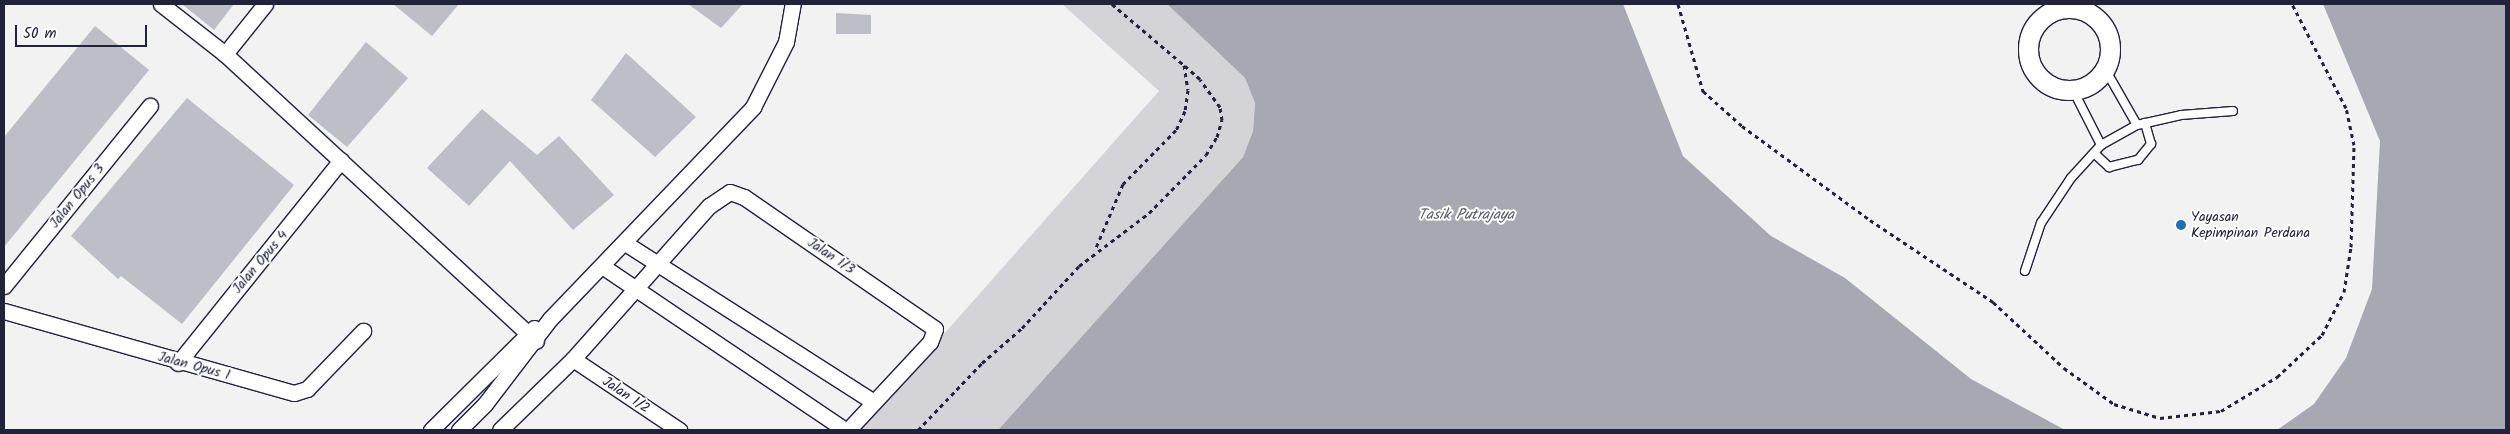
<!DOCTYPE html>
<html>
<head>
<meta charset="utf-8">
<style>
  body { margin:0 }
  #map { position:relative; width:2510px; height:434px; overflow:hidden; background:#f2f2f3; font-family:Kalam,sans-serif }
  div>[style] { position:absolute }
  .green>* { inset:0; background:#d3d3d8 }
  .water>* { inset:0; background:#a8a8b2 }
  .building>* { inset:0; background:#bebec6 }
  .path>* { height:3px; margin-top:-1.5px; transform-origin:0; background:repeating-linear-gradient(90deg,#22223b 0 4px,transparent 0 8px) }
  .roads { filter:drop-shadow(1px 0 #22223b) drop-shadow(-1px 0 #22223b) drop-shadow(0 1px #22223b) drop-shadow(0 -1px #22223b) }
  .service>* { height:8px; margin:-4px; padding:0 4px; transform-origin:4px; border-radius:4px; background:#fff }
  .minor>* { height:15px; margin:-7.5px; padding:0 7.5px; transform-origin:7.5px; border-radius:7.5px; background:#fff }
  .tertiary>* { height:19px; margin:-9.5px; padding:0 9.5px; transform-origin:9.5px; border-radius:9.5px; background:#fff }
  .tertiary>.ring { margin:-9.5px; padding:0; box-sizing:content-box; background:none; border:19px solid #fff; border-radius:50% }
  .dots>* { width:14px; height:14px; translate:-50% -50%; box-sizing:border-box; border:2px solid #fff; border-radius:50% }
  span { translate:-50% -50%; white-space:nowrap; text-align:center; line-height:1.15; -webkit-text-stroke:4px #fff; paint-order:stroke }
  .street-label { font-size:14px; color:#22223b }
  .poi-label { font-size:14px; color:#22223b }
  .left { translate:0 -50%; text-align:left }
  .water-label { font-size:15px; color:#58586b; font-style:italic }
  .frame { position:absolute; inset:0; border:5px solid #22223b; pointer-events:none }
  .scale { position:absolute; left:15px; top:25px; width:132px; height:22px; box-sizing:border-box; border:2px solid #22223b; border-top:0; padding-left:6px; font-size:15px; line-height:18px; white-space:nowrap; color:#22223b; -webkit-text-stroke:4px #fff; paint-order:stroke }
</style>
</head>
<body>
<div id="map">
  <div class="green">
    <i style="clip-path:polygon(1062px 4px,1167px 4px,1245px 78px,1255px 103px,1253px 131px,1243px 157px,998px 430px,859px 430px,1159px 91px)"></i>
  </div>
  <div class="water">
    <i style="clip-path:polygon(1167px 4px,1623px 4px,1683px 156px,1771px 236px,1845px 278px,1971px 379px,2065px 430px,998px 430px,1243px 157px,1253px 131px,1255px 103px,1245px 78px)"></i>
    <i style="clip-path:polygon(2323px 4px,2506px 4px,2506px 430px,2277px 430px,2314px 404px,2346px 358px,2372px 289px,2380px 141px)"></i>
  </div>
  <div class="building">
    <i style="clip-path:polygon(182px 4px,234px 4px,214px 30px)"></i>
    <i style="clip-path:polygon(393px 4px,459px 4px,432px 36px)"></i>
    <i style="clip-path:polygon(688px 4px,743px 4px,721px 28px)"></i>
    <i style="clip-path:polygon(836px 13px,871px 15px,871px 34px,836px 34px)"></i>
    <i style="clip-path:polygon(95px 26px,149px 70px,4px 247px,4px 137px)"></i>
    <i style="clip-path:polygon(366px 42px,408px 78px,347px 147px,308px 115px)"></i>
    <i style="clip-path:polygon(626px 53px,696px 117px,655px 157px,591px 100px)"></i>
    <i style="clip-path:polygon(187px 98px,294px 185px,182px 324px,121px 276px,118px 279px,71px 236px)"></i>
    <i style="clip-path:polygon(482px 109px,537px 155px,559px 136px,614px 195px,573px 230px,510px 161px,469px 206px,427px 168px)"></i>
  </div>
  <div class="path">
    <i style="left:1112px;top:4px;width:94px;rotate:40.3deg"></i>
    <i style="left:1678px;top:4px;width:91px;rotate:74deg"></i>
    <i style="left:1703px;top:91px;width:52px;rotate:41.9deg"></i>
    <i style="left:1742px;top:126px;width:159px;rotate:36.3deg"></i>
    <i style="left:1870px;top:220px;width:148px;rotate:33.7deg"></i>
    <i style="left:1993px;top:302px;width:97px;rotate:42.9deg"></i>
    <i style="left:2064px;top:368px;width:62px;rotate:35.8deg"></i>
    <i style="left:2114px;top:404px;width:48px;rotate:16.9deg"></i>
    <i style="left:2160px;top:418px;width:61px;rotate:-6.5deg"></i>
    <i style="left:2221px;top:411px;width:66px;rotate:-31.3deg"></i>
    <i style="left:2277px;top:377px;width:62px;rotate:-43deg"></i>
    <i style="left:2322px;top:335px;width:48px;rotate:-62.9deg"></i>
    <i style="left:2344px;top:292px;width:46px;rotate:-81.2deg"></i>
    <i style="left:2351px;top:247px;width:102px;rotate:-88.3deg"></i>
    <i style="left:2354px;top:145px;width:38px;rotate:-102deg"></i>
    <i style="left:2346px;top:108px;width:117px;rotate:-117.4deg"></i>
    <i style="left:918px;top:430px;width:93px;rotate:-46.3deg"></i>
    <i style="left:982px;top:363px;width:53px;rotate:-41.2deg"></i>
    <i style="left:1022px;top:328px;width:84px;rotate:-47.4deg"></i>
    <i style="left:1079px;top:266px;width:88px;rotate:-37.1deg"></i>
    <i style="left:1149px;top:213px;width:81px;rotate:-45.5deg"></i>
    <i style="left:1206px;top:155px;width:21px;rotate:-59deg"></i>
    <i style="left:1217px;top:137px;width:18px;rotate:-74deg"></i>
    <i style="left:1222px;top:120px;width:13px;rotate:-99deg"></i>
    <i style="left:1220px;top:107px;width:34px;rotate:-126deg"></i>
    <i style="left:1200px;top:79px;width:21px;rotate:-139deg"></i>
    <i style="left:1184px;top:65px;width:25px;rotate:81deg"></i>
    <i style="left:1188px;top:90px;width:21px;rotate:98deg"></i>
    <i style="left:1185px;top:111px;width:21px;rotate:115deg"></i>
    <i style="left:1176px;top:130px;width:76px;rotate:134.5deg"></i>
    <i style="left:1123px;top:184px;width:72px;rotate:113deg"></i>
  </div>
  <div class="roads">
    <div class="service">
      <i style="left:2105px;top:69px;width:64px;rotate:60.3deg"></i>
      <i style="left:2073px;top:90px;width:62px;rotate:63deg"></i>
      <i style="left:2094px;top:153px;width:21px;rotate:43deg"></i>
      <i style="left:2109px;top:167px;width:30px;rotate:-14deg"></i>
      <i style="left:2138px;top:160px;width:21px;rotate:-51deg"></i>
      <i style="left:2151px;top:144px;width:22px;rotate:-106deg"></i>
      <i style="left:2025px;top:271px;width:51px;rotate:-71.6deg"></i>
      <i style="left:2041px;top:223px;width:54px;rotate:-56.3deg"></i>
      <i style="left:2071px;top:178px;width:45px;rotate:-47.7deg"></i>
      <i style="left:2101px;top:145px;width:41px;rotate:-29.1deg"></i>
      <i style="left:2137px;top:125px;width:45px;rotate:-12.8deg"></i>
      <i style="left:2181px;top:115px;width:52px;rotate:-4.4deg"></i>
    </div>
    <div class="minor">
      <i style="left:161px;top:4px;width:81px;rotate:38deg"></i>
      <i style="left:225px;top:54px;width:423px;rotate:42.7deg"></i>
      <i style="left:225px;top:54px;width:64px;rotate:-51.3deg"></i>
      <i style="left:625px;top:243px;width:295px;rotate:32.6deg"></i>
      <i style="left:602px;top:266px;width:293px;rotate:34deg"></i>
      <i style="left:4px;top:286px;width:232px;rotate:-51deg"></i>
      <i style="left:4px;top:311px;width:301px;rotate:15.8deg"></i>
      <i style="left:294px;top:393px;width:14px;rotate:-17deg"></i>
      <i style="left:307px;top:389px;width:81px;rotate:-46deg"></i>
      <i style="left:573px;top:359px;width:128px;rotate:33.8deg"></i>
      <i style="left:178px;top:363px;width:260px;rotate:-51.2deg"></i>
      <i style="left:431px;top:430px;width:145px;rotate:-44.7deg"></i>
      <i style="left:459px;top:430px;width:37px;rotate:-45deg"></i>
      <i style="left:485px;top:404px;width:107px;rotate:-52.6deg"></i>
      <i style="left:550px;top:319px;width:294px;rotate:-46.2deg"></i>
      <i style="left:753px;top:107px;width:73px;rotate:-63.1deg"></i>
      <i style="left:786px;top:42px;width:39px;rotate:-80deg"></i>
      <i style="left:500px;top:430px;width:102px;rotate:-44.2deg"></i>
      <i style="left:573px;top:359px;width:205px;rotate:-48.4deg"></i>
      <i style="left:709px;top:206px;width:25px;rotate:-34deg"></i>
      <i style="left:730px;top:192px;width:15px;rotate:20deg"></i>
      <i style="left:744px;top:197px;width:232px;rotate:34.6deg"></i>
      <i style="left:935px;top:329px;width:14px;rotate:111deg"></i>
      <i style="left:930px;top:342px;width:120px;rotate:133deg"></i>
    </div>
    <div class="tertiary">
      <i class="ring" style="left:2028px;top:8px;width:63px;height:63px"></i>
    </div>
  </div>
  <div class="dots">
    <i style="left:2181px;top:225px;background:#1f6fb2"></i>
  </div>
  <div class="street-label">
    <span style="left:77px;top:196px;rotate:-51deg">Jalan Opus 3</span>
    <span style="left:831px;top:256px;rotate:34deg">Jalan 1/3</span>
    <span style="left:260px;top:262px;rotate:-50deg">Jalan Opus 4</span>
    <span style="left:194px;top:366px;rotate:15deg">Jalan Opus 1</span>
    <span style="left:626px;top:395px;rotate:34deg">Jalan 1/2</span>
  </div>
  <div class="poi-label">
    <span class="left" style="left:2191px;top:225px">Yayasan<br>Kepimpinan Perdana</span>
  </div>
  <div class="water-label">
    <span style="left:1466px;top:216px">Tasik Putrajaya</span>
  </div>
  <div class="frame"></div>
  <div class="scale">50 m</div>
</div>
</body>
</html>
